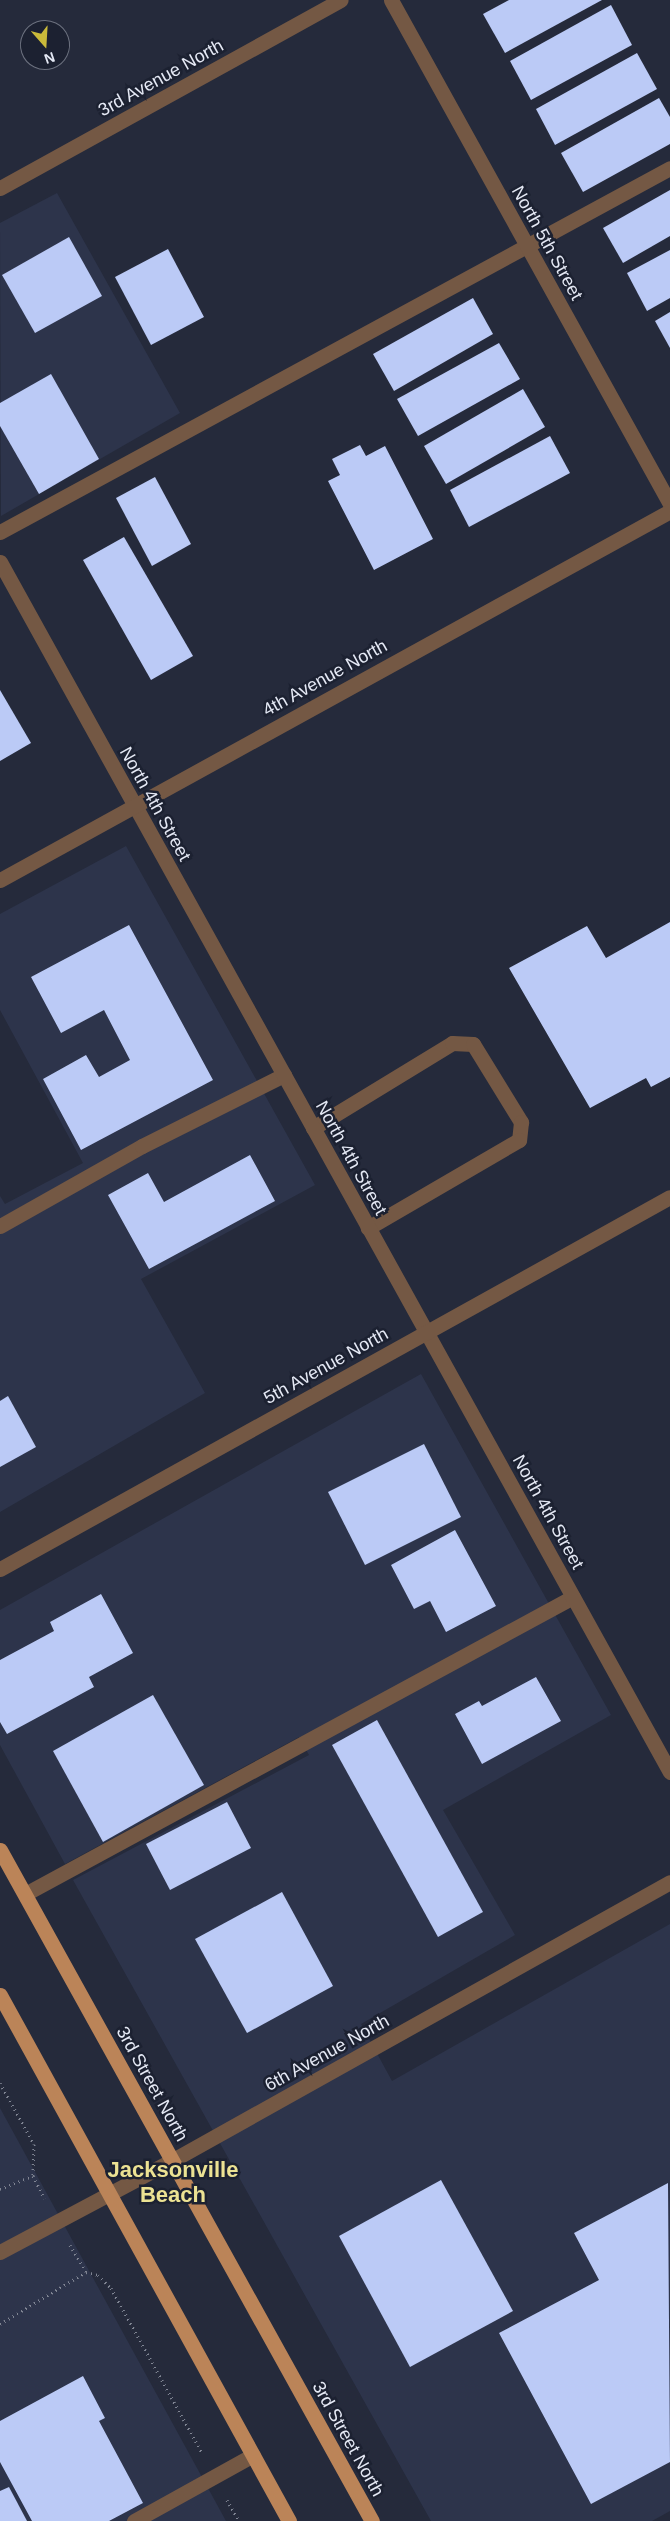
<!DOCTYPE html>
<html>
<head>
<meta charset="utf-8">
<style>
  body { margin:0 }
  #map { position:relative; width:670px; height:2521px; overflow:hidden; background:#252a3b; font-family:Arial,sans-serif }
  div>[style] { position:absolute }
  .built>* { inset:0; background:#2d344b }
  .building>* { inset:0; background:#bbcaf6 }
  .path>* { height:3px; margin-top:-1.5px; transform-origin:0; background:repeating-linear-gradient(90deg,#808593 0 1px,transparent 0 5px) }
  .lane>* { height:15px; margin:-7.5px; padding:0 7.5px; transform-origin:7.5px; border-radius:7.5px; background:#745844 }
  .street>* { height:15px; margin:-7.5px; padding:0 7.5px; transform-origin:7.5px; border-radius:7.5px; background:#745844 }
  .primary>* { height:15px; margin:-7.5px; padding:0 7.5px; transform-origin:7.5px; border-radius:7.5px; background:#bb8458 }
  span { translate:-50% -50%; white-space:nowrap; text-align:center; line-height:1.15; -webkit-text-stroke:5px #1c2131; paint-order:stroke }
  .street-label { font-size:18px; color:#e5e9f5 }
  .district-label { font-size:22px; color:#ece293; font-weight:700 }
  .north { position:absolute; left:20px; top:20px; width:50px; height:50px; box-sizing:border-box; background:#1c2131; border:1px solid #6c717f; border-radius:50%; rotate:161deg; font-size:14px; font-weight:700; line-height:20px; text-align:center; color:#e5e9f5 }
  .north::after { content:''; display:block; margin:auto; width:18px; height:22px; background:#caba3a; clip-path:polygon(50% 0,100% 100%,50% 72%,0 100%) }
</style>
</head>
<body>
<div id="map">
  <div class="built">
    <i style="clip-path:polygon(57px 193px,180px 413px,1px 516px,0 223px)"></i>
    <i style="clip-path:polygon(126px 846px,315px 1185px,141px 1279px,205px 1393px,0 1512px,0 1196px,5px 1204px,83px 1163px,0 1010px,0 914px)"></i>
    <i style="clip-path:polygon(421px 1374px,611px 1715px,443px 1810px,515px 1935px,361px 2024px,392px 2081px,670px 1924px,670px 2511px,652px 2521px,431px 2521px,73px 1880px,309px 1755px,299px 1737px,65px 1864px,0 1745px,0 1610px)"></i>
    <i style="clip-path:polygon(0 2108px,226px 2521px,0 2521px)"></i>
  </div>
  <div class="building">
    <i style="clip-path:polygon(509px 0,602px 0,505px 53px,483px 14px)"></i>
    <i style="clip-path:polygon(611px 5px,632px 45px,531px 100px,510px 61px)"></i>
    <i style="clip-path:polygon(637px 53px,657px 89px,555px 145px,536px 109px)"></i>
    <i style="clip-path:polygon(659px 98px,670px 117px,670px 144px,583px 192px,561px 153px)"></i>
    <i style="clip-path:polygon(670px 190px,670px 236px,623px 263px,603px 228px)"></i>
    <i style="clip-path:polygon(69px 237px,102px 296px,35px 333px,2px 275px)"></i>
    <i style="clip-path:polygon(168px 249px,204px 317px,151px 345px,115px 277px)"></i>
    <i style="clip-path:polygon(670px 250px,670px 298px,647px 311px,627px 273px)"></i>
    <i style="clip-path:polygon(473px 298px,493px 334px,394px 391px,373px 354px)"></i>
    <i style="clip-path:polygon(670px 312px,670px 348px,655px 321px)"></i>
    <i style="clip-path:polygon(499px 343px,520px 379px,418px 436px,397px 399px)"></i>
    <i style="clip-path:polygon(51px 374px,99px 459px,39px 494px,0 426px,0 403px)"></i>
    <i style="clip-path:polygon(523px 389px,545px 427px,446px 484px,424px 446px)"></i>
    <i style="clip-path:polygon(550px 436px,570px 473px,469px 527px,450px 490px)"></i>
    <i style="clip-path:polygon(360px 445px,366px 456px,385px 446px,433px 539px,374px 570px,328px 481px,340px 475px,332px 459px)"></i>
    <i style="clip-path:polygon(155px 477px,191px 544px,152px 566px,116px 498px)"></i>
    <i style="clip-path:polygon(124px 537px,193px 656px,151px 680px,83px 560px)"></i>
    <i style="clip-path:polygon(0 690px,31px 743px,0 761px)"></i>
    <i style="clip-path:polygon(670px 922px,670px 1077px,651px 1087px,646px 1078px,590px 1108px,509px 968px,587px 926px,606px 958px)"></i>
    <i style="clip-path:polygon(129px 925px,213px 1080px,81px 1150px,43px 1079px,86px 1055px,99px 1077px,130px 1060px,104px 1010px,61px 1033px,31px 977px)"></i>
    <i style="clip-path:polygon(250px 1155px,275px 1201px,149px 1269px,108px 1195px,148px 1173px,164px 1202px)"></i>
    <i style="clip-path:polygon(8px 1396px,36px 1447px,0 1467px,0 1401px)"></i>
    <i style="clip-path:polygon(424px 1444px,461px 1517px,365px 1565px,328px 1492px)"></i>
    <i style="clip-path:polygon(455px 1530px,496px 1606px,446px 1632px,430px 1601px,414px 1609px,391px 1565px)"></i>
    <i style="clip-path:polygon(101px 1594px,133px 1653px,89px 1677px,94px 1687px,7px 1734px,0 1722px,0 1660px,54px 1631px,50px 1622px)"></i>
    <i style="clip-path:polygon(536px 1677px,561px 1721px,482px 1764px,455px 1714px,479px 1701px,482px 1706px)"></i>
    <i style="clip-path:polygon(153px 1695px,204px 1785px,103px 1842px,53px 1751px)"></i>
    <i style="clip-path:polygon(377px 1720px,483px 1912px,438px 1937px,332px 1745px)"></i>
    <i style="clip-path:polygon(227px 1802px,251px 1848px,170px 1890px,146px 1844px)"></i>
    <i style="clip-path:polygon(282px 1892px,333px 1986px,247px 2033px,195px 1939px)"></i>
    <i style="clip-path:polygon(441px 2180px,513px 2311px,410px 2367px,339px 2236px)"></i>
    <i style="clip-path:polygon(668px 2183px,670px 2462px,591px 2504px,499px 2333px,599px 2280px,574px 2233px)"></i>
    <i style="clip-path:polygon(83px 2376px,105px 2418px,99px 2421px,143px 2503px,109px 2521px,32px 2521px,0 2462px,0 2421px)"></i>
    <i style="clip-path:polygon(9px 2487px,27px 2521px,0 2521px,0 2491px)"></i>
  </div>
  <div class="path">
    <i style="left:0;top:2083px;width:70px;rotate:60.9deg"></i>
    <i style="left:34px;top:2144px;width:32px;rotate:92deg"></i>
    <i style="left:33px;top:2176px;width:25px;rotate:63deg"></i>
    <i style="left:0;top:2189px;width:35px;rotate:-22deg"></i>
    <i style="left:70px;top:2245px;width:31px;rotate:59deg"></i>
    <i style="left:86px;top:2272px;width:12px;rotate:14deg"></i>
    <i style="left:98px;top:2275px;width:18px;rotate:45deg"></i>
    <i style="left:111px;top:2288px;width:188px;rotate:61.1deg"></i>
    <i style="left:0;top:2324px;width:100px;rotate:-31.2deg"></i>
    <i style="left:227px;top:2500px;width:24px;rotate:60deg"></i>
  </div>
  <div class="lane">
    <i style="left:0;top:532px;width:762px;rotate:-28.51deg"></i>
    <i style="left:313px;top:1128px;width:163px;rotate:-31.4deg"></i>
    <i style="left:452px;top:1043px;width:21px;rotate:3deg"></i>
    <i style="left:473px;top:1044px;width:92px;rotate:58.4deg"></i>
    <i style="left:521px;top:1122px;width:18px;rotate:96deg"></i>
    <i style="left:519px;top:1140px;width:175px;rotate:149.8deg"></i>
    <i style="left:0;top:1226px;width:163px;rotate:-29.4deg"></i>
    <i style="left:142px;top:1146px;width:159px;rotate:-26.6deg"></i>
    <i style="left:25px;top:1894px;width:623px;rotate:-28.46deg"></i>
    <i style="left:134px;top:2521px;width:136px;rotate:-29deg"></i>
  </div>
  <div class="street">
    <i style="left:391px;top:0;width:576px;rotate:61.03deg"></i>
    <i style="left:0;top:188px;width:389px;rotate:-28.9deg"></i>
    <i style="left:0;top:562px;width:1383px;rotate:61.03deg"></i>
    <i style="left:0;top:880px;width:765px;rotate:-28.84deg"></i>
    <i style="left:0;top:1569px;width:766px;rotate:-29.04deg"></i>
    <i style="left:0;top:2252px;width:196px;rotate:-28deg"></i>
    <i style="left:173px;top:2160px;width:569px;rotate:-29.22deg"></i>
  </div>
  <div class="primary">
    <i style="left:0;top:1850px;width:767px;rotate:61deg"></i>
    <i style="left:0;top:1995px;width:600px;rotate:61.21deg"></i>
  </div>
  <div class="street-label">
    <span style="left:161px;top:78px;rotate:-29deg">3rd Avenue North</span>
    <span style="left:547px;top:243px;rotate:61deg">North 5th Street</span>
    <span style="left:325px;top:678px;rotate:-29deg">4th Avenue North</span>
    <span style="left:155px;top:804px;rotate:61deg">North 4th Street</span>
    <span style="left:351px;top:1158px;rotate:61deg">North 4th Street</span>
    <span style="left:326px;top:1366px;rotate:-29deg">5th Avenue North</span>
    <span style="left:548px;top:1512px;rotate:61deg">North 4th Street</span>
    <span style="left:327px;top:2053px;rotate:-29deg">6th Avenue North</span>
    <span style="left:152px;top:2084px;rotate:61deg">3rd Street North</span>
    <span style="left:348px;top:2439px;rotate:61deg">3rd Street North</span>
  </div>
  <div class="district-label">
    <span style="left:173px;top:2182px">Jacksonville<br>Beach</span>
  </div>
  <div class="north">N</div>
</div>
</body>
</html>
